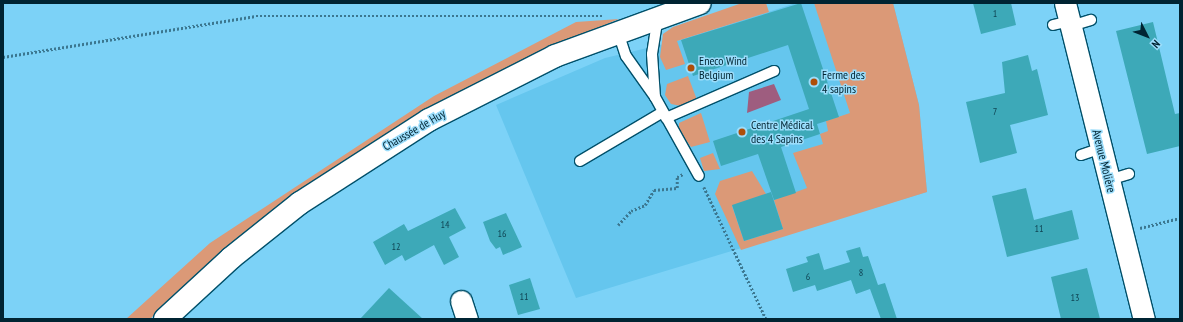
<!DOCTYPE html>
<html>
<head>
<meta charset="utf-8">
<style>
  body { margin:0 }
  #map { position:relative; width:1183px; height:322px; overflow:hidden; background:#7cd2f7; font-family:"PT Sans Narrow",sans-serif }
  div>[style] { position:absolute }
  .built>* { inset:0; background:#65c6ee }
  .green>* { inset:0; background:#db9977 }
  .water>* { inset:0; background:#9e5d7f }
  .building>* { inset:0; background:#3da9b8 }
  .path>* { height:2.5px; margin-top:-1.25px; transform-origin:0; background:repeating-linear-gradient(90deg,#3b7790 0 2px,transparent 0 4px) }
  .roads { filter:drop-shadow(1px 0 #00506a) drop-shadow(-1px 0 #00506a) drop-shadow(0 1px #00506a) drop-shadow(0 -1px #00506a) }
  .lane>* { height:10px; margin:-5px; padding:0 5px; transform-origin:5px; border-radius:5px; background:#fff }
  .street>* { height:21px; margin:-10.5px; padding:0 10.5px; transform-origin:10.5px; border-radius:10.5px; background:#fff }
  .secondary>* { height:22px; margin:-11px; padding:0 11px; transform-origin:11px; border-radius:11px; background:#fff }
  .dots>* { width:11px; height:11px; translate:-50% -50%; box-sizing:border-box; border:2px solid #9bddfb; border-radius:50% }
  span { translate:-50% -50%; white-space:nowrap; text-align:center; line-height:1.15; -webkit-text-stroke:3px #9bddfb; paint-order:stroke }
  .number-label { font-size:10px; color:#0f4554 }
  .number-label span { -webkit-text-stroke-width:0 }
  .poi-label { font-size:12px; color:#002432 }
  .left { translate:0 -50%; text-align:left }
  .street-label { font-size:12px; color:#002432 }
  .frame { position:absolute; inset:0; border:4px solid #002432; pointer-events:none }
  .north { position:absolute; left:1127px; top:16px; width:40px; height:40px; -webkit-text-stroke:3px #9bddfb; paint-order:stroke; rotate:132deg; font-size:11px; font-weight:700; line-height:16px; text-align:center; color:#002432 }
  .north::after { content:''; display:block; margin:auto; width:14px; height:18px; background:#002432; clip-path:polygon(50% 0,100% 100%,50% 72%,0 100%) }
</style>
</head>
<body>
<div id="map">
  <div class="built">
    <i style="clip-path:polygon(796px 3px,893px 3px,919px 105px,927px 192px,576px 298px,496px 105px,605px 58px,681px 40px)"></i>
  </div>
  <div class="green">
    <i style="clip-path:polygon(742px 3px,766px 3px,769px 12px,677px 41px,685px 64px,666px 70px,660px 57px,663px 34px,673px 27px)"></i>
    <i style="clip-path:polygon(814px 3px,893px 3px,919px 105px,927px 192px,741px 250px,715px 194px,720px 181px,752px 171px,766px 194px,732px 206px,744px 241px,783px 229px,774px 200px,807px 188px,793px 153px,823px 144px,820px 134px,828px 131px,826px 121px,850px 113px)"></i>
    <i style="clip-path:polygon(619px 19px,540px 52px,222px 252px,150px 319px,126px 319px,210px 243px,434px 96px,576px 22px)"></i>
    <i style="clip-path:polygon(688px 76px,697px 100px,681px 106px,671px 104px,665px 95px,667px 84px)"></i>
    <i style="clip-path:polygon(701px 113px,710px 142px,691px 147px,679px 131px,679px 123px)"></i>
    <i style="clip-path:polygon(713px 153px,720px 169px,704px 171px,700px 158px)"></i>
  </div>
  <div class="water">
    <i style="clip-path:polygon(774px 84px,781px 100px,747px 113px,749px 92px)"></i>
  </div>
  <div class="building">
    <i style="clip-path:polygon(801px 3px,839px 117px,817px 124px,820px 134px,781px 147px,796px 193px,774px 200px,758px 154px,721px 166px,713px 141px,809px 109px,788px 45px,693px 76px,681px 40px)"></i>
    <i style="clip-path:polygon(973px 3px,1011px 3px,1016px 25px,981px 34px)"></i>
    <i style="clip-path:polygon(1153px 22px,1175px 114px,1180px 113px,1180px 146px,1147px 154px,1116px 31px)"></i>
    <i style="clip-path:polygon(1028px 55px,1032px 71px,1037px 69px,1048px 115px,1010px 125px,1017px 153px,980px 163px,966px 102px,1005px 93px,1002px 62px)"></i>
    <i style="clip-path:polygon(1026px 188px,1034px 220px,1072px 210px,1079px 239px,1007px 257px,992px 196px)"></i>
    <i style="clip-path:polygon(771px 192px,783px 229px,744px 241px,732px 205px)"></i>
    <i style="clip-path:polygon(455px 208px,466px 228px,449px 237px,459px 257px,444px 265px,434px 245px,405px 261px,402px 255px,385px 265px,373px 242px,404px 224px,408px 231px)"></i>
    <i style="clip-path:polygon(506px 213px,522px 247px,503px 255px,500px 247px,496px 249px,490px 241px,483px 222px)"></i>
    <i style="clip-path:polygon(860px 247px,863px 257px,868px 256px,878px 285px,885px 283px,897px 319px,881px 319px,870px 289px,856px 294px,851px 280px,817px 291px,815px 285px,793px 292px,786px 269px,808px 262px,806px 257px,819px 253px,824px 270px,850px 262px,846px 251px)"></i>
    <i style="clip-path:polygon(1087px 268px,1100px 319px,1061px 319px,1051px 277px)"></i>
    <i style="clip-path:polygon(530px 278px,540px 309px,518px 315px,509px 285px)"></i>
    <i style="clip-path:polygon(389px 288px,423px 319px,360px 319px)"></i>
  </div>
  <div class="path">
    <i style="left:3px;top:57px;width:256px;rotate:-9.2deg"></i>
    <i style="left:256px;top:16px;width:347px"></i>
    <i style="left:704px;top:187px;width:146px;rotate:64.8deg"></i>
    <i style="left:618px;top:225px;width:19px;rotate:-47deg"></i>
    <i style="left:631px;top:211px;width:15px;rotate:-23deg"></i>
    <i style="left:645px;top:205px;width:17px;rotate:-59deg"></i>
    <i style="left:654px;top:190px;width:23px;rotate:-5deg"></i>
    <i style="left:677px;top:188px;width:11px;rotate:-90deg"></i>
    <i style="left:677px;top:177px;width:7px;rotate:-27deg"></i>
    <i style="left:1140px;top:228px;width:41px;rotate:-14deg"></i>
  </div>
  <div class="roads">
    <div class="lane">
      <i style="left:1053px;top:25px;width:17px;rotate:-13deg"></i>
      <i style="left:1071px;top:26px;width:21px;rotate:-17deg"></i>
      <i style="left:618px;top:32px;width:25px;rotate:72deg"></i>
      <i style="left:626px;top:56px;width:50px;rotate:54.7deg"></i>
      <i style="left:655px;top:97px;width:90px;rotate:60.9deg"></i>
      <i style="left:655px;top:97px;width:43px;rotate:-94deg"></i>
      <i style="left:652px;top:54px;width:37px;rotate:-81deg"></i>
      <i style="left:666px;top:118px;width:118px;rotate:-23.5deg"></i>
      <i style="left:1081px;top:155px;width:21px;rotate:-19deg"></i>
      <i style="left:580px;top:161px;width:96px;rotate:-30.6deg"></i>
      <i style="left:1109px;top:180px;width:21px;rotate:-17deg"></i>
    </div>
    <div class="street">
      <i style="left:1065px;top:3px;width:326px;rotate:76deg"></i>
      <i style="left:461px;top:301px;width:19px;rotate:72deg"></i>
    </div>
    <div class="secondary">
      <i style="left:165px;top:319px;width:90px;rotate:-42.7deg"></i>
      <i style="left:231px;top:258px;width:88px;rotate:-38.6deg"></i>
      <i style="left:300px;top:203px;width:153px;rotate:-32.8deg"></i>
      <i style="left:429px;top:120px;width:141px;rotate:-26.9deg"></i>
      <i style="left:555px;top:56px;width:154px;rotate:-20.1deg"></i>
    </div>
  </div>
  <div class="dots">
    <i style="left:691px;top:68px;background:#ae4e08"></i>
    <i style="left:814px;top:82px;background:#ae4e08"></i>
    <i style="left:742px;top:132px;background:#ae4e08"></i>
  </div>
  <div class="number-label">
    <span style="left:995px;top:14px">1</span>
    <span style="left:995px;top:112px">7</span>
    <span style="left:445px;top:225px">14</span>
    <span style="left:1039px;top:229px">11</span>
    <span style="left:502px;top:234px">16</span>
    <span style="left:396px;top:247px">12</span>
    <span style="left:861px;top:273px">8</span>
    <span style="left:808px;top:277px">6</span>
    <span style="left:524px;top:297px">11</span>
    <span style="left:1075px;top:298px">13</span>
  </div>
  <div class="poi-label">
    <span class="left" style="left:699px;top:68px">Eneco Wind<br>Belgium</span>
    <span class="left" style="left:822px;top:82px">Ferme des<br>4 sapins</span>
    <span class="left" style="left:751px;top:132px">Centre Médical<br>des 4 Sapins</span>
  </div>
  <div class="street-label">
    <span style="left:414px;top:130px;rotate:-30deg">Chaussée de Huy</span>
    <span style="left:1104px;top:161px;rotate:76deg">Avenue Molière</span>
  </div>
  <div class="frame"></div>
  <div class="north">N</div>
</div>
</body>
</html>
